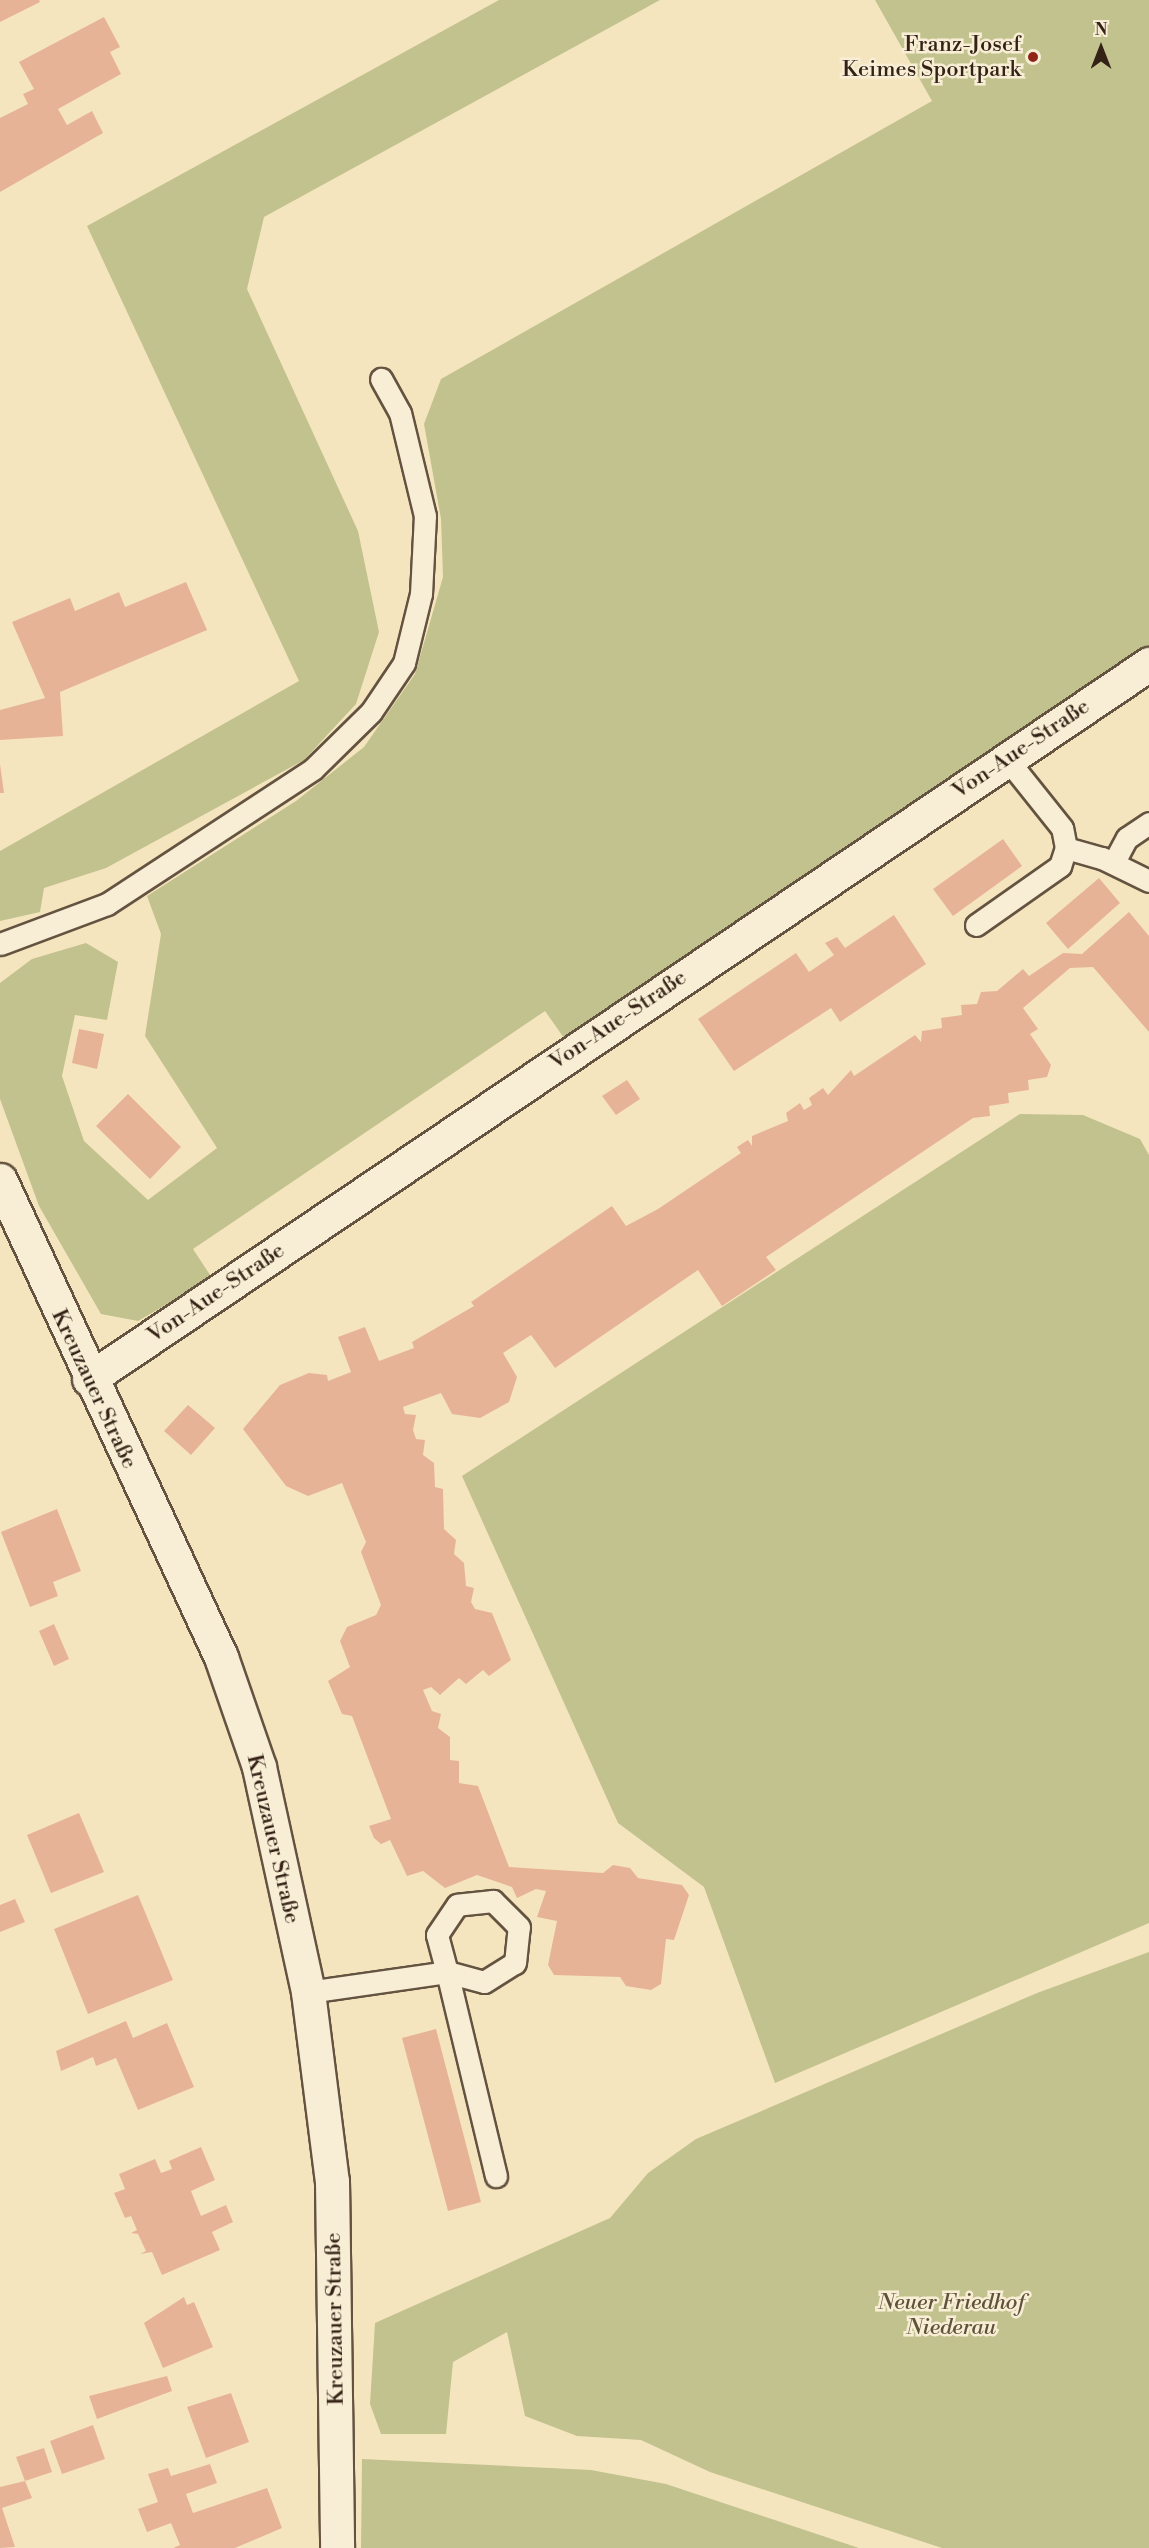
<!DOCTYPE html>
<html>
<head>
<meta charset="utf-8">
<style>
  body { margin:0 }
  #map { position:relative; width:1149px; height:2548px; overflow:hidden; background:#f5e5bf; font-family:"Libre Bodoni",serif }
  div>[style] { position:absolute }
  .green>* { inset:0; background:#c2c28e }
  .building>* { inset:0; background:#e7b396 }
  .roads { filter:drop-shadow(2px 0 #645340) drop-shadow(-2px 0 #645340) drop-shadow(0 2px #645340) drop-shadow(0 -2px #645340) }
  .lane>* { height:21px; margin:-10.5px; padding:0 10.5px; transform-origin:10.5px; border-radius:10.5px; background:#f8eed5 }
  .street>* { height:33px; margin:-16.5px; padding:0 16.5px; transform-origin:16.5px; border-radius:16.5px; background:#f8eed5 }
  .secondary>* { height:33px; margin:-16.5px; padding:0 16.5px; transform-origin:16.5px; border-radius:16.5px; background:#f8eed5 }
  .dots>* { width:16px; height:16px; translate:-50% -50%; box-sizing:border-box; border:3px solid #f8eed5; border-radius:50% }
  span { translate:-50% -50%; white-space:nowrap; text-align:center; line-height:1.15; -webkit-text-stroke:5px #f8eed5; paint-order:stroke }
  .poi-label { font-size:22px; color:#342216 }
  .right { translate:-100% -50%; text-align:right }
  .street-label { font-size:22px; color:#342216 }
  .park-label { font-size:22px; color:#5f523a; font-style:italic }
  .north { position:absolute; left:1071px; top:18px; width:60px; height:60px; -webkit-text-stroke:4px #f8eed5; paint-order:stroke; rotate:0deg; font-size:16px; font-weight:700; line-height:24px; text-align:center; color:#342216 }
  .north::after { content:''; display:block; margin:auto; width:21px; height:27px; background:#342216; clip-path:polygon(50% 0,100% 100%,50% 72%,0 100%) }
</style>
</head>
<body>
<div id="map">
  <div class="green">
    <i style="clip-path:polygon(499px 0,660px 0,264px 217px,247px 289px,358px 531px,379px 632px,356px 704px,304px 760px,106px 868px,44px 888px,40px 912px,0 921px,0 851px,299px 681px,87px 226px)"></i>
    <i style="clip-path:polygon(875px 0,1149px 0,1149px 648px,564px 1038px,545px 1011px,193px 1249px,212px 1278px,138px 1321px,101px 1314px,39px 1206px,0 1099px,0 983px,32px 959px,86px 943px,118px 962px,107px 1020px,75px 1015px,62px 1076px,84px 1141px,148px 1200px,217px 1148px,145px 1036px,161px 934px,147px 896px,296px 801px,364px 747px,415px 674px,443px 577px,441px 519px,424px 424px,441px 379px,932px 101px)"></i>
    <i style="clip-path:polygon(1020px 1114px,1083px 1115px,1140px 1139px,1149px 1155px,1149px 1923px,775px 2083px,704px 1887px,618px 1823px,462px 1476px)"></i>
    <i style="clip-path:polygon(1149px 1952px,1149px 2548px,942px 2548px,710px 2472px,641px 2440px,577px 2436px,525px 2416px,507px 2332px,453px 2362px,446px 2434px,381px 2434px,370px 2404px,375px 2323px,610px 2218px,648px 2173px,696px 2139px,1037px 1993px)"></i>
    <i style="clip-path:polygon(362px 2459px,591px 2470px,666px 2484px,859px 2548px,361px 2548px)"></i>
  </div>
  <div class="building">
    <i style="clip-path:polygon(0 0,39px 0,40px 2px,0 22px)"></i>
    <i style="clip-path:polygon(104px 17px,120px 47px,110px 52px,121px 74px,58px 109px,67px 125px,92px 111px,103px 133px,0 192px,0 118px,28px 104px,23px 94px,34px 89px,19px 62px)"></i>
    <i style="clip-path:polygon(186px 582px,207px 630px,60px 692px,63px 736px,0 740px,0 710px,45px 698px,12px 622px,70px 598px,75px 611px,119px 592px,125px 607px)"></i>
    <i style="clip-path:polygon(0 764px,4px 793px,0 793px)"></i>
    <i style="clip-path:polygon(1003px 839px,1022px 866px,953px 916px,933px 889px)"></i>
    <i style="clip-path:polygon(1099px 878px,1120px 903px,1068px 949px,1046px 923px)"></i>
    <i style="clip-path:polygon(1129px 912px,1149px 936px,1149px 1032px,1093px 967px,1070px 968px,1023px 1008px,1038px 1029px,1030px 1034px,1051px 1065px,1047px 1077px,1028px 1080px,1029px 1090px,1008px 1093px,1009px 1103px,989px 1106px,990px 1116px,973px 1118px,766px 1257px,776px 1270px,722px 1306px,698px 1270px,555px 1368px,531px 1335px,503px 1353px,517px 1377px,509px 1402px,480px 1418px,452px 1414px,441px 1393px,403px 1407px,405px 1414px,416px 1415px,413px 1430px,416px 1439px,425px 1440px,423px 1455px,434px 1463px,435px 1487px,443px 1489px,444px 1529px,456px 1540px,454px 1554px,464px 1563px,466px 1586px,474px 1588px,471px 1602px,475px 1609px,492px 1613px,511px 1660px,489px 1676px,483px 1670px,466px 1684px,459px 1678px,440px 1695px,431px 1687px,423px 1690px,432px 1711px,441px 1714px,438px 1728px,450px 1737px,450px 1760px,459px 1761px,459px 1783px,478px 1786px,509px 1867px,603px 1873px,613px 1865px,630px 1868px,638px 1878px,682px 1885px,689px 1895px,674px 1940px,666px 1939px,661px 1984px,651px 1990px,626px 1986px,620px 1977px,554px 1975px,548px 1965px,557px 1921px,537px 1917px,546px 1891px,536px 1889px,517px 1898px,512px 1887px,477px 1875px,445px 1888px,423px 1871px,407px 1876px,390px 1840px,381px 1844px,374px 1838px,369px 1826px,391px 1819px,352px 1716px,342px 1714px,328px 1681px,350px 1667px,340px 1641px,347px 1627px,376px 1615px,381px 1605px,361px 1552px,366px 1542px,342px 1483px,308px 1496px,286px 1486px,243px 1429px,280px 1385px,309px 1373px,327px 1375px,328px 1381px,351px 1372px,338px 1337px,365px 1327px,379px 1361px,414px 1348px,412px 1342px,474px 1306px,471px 1302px,612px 1206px,626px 1226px,658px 1209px,741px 1153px,737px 1147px,748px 1140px,752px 1146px,752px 1136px,788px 1121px,786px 1113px,800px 1103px,804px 1110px,812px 1105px,809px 1098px,823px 1088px,828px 1095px,851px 1070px,854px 1076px,915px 1035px,921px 1042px,922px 1031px,942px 1028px,941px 1018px,962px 1015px,961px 1005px,977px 1004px,981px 992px,997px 991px,1023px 969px,1029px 976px,1063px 953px,1082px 954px)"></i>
    <i style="clip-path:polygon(894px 915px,926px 964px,840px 1022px,831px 1008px,734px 1071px,698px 1019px,796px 953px,809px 972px,834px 955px,825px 943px,837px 937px,845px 948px)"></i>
    <i style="clip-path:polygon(79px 1029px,104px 1034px,97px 1069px,72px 1063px)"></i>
    <i style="clip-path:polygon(627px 1080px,640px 1099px,616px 1115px,602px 1096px)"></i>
    <i style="clip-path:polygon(128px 1094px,181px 1147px,150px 1179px,96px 1126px)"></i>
    <i style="clip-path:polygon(188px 1405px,215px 1428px,191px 1455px,164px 1431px)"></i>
    <i style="clip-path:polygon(57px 1509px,81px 1571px,53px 1582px,58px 1596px,30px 1607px,1px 1532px)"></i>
    <i style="clip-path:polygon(54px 1624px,69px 1659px,54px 1666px,39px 1631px)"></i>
    <i style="clip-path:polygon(79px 1813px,104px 1872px,51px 1893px,27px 1835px)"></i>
    <i style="clip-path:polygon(138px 1895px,173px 1980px,88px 2014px,54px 1929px)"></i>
    <i style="clip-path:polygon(15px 1899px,25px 1922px,0 1932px,0 1905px)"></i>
    <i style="clip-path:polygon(126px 2021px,133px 2038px,167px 2023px,194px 2087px,138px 2110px,116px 2058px,96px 2066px,93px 2057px,61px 2071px,56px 2051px)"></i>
    <i style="clip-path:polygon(436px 2029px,481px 2202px,448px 2211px,402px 2038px)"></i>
    <i style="clip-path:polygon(201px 2147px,215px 2180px,191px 2191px,201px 2216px,226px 2205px,233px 2222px,212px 2232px,220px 2250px,162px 2275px,152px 2252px,140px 2254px,146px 2251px,138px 2234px,131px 2233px,137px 2230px,131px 2216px,125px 2218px,114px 2193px,125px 2189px,119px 2174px,155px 2159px,161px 2173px,172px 2169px,169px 2161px)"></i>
    <i style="clip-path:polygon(184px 2297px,187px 2305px,194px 2302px,213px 2347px,163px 2368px,144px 2323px)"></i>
    <i style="clip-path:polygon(167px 2376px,172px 2391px,97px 2419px,89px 2396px)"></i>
    <i style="clip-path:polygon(231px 2393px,249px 2442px,206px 2458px,187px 2407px)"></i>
    <i style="clip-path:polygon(93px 2425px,105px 2459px,62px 2474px,50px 2441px)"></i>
    <i style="clip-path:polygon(44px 2448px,52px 2472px,25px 2481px,16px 2457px)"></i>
    <i style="clip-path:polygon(210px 2464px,217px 2483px,186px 2494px,193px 2513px,267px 2488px,282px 2528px,235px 2548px,173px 2548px,180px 2545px,171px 2523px,147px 2532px,138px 2509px,158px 2502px,148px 2474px,168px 2468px,171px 2476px)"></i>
    <i style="clip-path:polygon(25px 2481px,32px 2498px,2px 2508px,15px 2547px,0 2548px,0 2487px)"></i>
  </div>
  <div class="roads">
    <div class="lane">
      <i style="left:1066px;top:848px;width:37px;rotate:16deg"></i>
      <i style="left:1102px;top:858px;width:52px;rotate:26.1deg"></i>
      <i style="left:1114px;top:862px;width:27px;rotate:-62deg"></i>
      <i style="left:1127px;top:838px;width:27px;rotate:-34deg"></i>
      <i style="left:976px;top:925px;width:103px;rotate:-35.1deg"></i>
      <i style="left:1060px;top:866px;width:19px;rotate:-72deg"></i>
      <i style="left:1066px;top:848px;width:20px;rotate:-101deg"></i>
      <i style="left:1062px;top:828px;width:88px;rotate:-128.6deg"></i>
      <i style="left:0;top:944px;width:114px;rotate:-20.5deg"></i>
      <i style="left:107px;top:904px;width:246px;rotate:-33.2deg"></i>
      <i style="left:313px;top:769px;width:81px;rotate:-44.5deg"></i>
      <i style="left:371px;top:712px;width:59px;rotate:-56deg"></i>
      <i style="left:404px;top:663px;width:71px;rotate:-76.2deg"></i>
      <i style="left:421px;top:594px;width:78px;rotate:-87.1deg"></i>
      <i style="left:425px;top:516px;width:106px;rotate:-103.6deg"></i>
      <i style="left:400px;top:413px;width:39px;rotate:-119deg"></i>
      <i style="left:308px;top:1992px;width:140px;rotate:-8.2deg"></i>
      <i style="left:447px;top:1972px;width:38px;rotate:15deg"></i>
      <i style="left:484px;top:1982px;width:36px;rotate:-32deg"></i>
      <i style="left:515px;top:1963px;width:36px;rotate:-84deg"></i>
      <i style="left:519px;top:1927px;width:37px;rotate:-135deg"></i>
      <i style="left:493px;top:1901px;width:36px;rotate:174deg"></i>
      <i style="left:457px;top:1905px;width:36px;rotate:124deg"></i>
      <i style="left:437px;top:1935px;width:38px;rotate:75deg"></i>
      <i style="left:447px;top:1972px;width:210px;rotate:76.5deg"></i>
    </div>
    <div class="street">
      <i style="left:89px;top:1379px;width:1279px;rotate:-34deg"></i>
    </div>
    <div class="secondary">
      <i style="left:0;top:1180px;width:526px;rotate:65.14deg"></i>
      <i style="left:221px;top:1657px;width:116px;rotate:70.9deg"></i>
      <i style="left:259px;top:1767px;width:230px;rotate:77.7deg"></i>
      <i style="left:308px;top:1992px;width:191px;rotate:82.8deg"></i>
      <i style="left:332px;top:2181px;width:367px;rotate:89.2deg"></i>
    </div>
  </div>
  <div class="dots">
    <i style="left:1033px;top:57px;background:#8f2418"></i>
  </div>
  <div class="poi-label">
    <span class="right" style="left:1021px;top:57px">Franz-Josef<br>Keimes Sportpark</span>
  </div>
  <div class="street-label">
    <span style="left:1021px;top:749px;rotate:-34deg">Von-Aue-Straße</span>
    <span style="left:618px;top:1020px;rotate:-34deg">Von-Aue-Straße</span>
    <span style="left:216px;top:1293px;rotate:-34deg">Von-Aue-Straße</span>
    <span style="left:94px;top:1389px;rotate:65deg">Kreuzauer Straße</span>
    <span style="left:273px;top:1839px;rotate:77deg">Kreuzauer Straße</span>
    <span style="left:335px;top:2319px;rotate:-91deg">Kreuzauer Straße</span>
  </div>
  <div class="park-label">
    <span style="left:951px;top:2315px">Neuer Friedhof<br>Niederau</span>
  </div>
  <div class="north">N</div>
</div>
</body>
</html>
